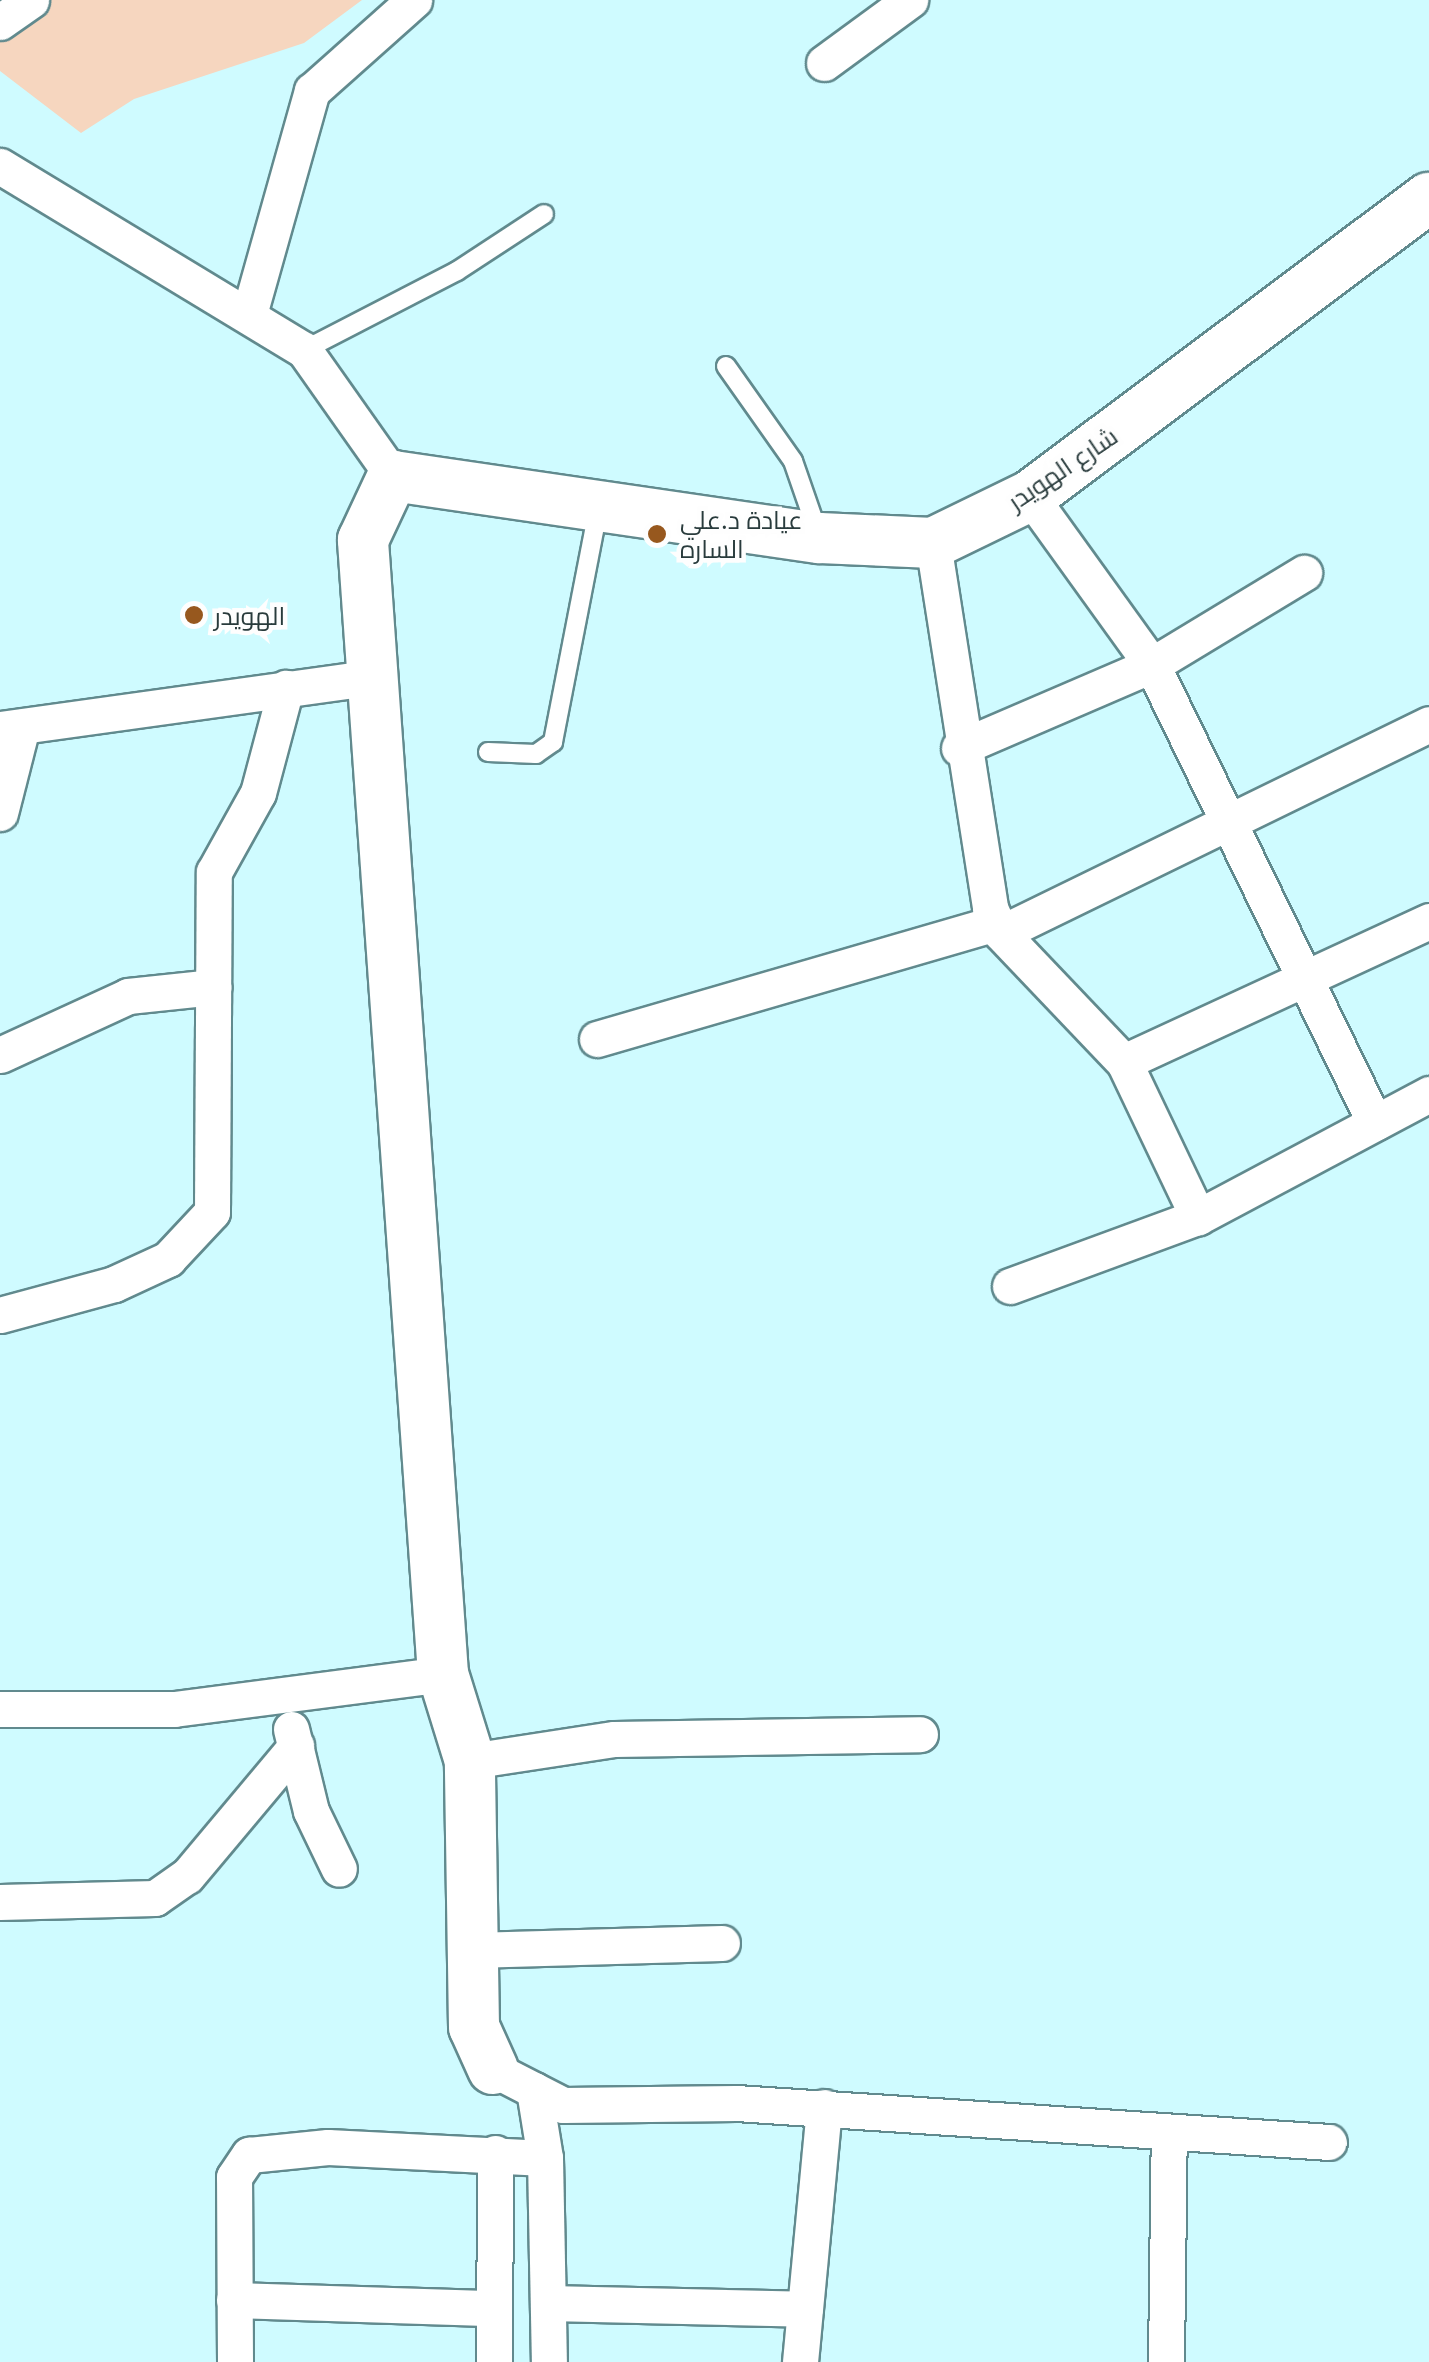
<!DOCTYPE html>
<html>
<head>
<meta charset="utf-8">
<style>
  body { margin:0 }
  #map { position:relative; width:1429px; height:2362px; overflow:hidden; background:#cffbff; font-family:"Noto Sans",Cairo,sans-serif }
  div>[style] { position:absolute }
  .green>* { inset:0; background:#f6d6bf }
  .roads { filter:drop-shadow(2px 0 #618a8e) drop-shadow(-2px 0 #618a8e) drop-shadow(0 2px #618a8e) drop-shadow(0 -2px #618a8e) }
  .lane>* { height:18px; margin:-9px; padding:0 9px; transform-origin:9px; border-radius:9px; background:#fff }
  .street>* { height:35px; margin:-17.5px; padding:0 17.5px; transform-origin:17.5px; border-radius:17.5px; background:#fff }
  .secondary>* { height:50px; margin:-25px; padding:0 25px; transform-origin:25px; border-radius:25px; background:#fff }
  .dots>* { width:28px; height:28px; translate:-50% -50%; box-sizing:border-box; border:5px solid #fefefe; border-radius:50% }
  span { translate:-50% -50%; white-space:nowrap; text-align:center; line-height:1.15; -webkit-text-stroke:9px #fefefe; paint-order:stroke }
  .street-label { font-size:25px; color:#293b3c }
  .poi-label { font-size:25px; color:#293b3c }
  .left { translate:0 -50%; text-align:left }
</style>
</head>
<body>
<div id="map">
  <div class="green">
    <i style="clip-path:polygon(0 0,362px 0,304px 43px,134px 99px,81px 133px,0 71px)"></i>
  </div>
  <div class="roads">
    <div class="lane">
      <i style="left:304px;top:350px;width:172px;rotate:-27.3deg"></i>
      <i style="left:457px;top:271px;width:104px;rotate:-33.2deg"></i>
      <i style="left:726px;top:366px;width:116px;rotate:54.8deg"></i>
      <i style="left:793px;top:461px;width:76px;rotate:70.9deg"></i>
      <i style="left:488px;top:752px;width:48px;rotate:2.4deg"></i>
      <i style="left:536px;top:754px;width:21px;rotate:-35deg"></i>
      <i style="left:553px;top:742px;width:236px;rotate:-79deg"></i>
    </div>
    <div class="street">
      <i style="left:0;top:22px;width:38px;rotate:-35deg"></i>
      <i style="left:824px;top:63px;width:107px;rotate:-36.2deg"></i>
      <i style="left:0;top:166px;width:355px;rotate:31.2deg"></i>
      <i style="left:304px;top:350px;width:154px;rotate:54.8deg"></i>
      <i style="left:250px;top:311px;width:229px;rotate:-74.3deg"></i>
      <i style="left:312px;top:91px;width:137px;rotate:-41.7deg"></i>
      <i style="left:1030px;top:496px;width:208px;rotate:54.2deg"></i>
      <i style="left:1152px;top:665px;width:509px;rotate:64.04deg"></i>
      <i style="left:933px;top:543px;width:369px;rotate:81.1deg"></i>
      <i style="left:990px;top:908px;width:27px;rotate:66deg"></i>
      <i style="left:1001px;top:933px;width:178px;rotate:46.4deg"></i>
      <i style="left:1124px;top:1062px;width:172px;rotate:64.5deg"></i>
      <i style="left:0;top:729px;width:380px;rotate:-7.9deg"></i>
      <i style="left:959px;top:748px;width:210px;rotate:-23.3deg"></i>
      <i style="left:1152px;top:665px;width:178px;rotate:-31.2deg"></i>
      <i style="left:0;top:813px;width:89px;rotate:-75.7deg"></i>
      <i style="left:1001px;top:933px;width:476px;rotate:-26deg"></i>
      <i style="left:597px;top:1039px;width:416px;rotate:-16.2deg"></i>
      <i style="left:0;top:1055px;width:141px;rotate:-24.7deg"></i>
      <i style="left:128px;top:996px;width:86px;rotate:-6deg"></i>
      <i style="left:1124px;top:1062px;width:336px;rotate:-24.8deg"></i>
      <i style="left:1010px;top:1286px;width:200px;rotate:-20.2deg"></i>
      <i style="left:1198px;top:1217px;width:262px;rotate:-28deg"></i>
      <i style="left:0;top:1315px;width:118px;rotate:-15.2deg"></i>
      <i style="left:114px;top:1284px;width:60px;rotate:-24.8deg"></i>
      <i style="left:168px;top:1259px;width:64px;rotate:-46.9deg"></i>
      <i style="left:212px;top:1212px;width:340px;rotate:-89.7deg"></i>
      <i style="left:214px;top:872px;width:90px;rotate:-60.9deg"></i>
      <i style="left:258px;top:793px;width:109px;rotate:-75.1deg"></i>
      <i style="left:0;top:1709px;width:174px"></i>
      <i style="left:174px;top:1709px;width:271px;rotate:-7.4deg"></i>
      <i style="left:291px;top:1729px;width:84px;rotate:76.3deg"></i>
      <i style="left:311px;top:1811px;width:64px;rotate:64.2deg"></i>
      <i style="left:470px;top:1761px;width:146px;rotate:-8.7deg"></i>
      <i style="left:614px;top:1739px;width:306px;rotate:-0.9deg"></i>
      <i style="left:0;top:1902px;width:155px;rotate:-1.5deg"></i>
      <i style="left:155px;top:1898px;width:39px;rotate:-35deg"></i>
      <i style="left:187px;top:1876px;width:170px;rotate:-50deg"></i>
      <i style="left:472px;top:1950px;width:250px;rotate:-1.6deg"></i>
      <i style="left:493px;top:2069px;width:79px;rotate:27.2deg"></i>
      <i style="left:563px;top:2105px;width:173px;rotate:-0.7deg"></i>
      <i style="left:736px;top:2103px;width:594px;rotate:3.76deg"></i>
      <i style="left:534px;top:2090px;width:69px;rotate:80.8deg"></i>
      <i style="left:545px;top:2158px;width:204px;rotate:88.9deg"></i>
      <i style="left:234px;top:2300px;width:260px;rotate:1.8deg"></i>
      <i style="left:548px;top:2303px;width:257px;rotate:1.3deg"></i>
      <i style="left:235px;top:2362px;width:185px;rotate:-90.3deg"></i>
      <i style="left:234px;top:2177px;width:27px;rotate:-56deg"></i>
      <i style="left:249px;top:2155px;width:79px;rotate:-5.8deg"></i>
      <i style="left:328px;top:2147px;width:217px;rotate:2.9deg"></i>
      <i style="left:494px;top:2362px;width:209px;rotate:-89.7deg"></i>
      <i style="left:800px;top:2362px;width:256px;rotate:-84.6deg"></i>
      <i style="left:1166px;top:2362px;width:230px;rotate:-89.3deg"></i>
    </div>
    <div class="secondary">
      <i style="left:493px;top:2069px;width:46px;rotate:-114.3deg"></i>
      <i style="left:474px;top:2027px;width:266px;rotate:-90.9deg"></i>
      <i style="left:470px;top:1761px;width:91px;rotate:-107.2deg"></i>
      <i style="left:443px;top:1674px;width:1137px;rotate:-94.04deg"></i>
      <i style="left:363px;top:540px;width:71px;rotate:-64.9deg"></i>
      <i style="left:393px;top:476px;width:431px;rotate:8.3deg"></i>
      <i style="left:820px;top:538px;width:113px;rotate:2.5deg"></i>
      <i style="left:933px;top:543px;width:108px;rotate:-25.9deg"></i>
      <i style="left:1030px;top:496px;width:498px;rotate:-36.8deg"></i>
    </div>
  </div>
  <div class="dots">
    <i style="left:657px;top:534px;background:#97581e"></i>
    <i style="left:194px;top:615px;background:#97581e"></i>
  </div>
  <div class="street-label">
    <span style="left:1062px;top:468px;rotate:-34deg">شارع الهويدر</span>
  </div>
  <div class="poi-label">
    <span class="left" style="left:680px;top:534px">عيادة د.علي<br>الساره</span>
    <span class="left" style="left:214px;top:615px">الهويدر</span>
  </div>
</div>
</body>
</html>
